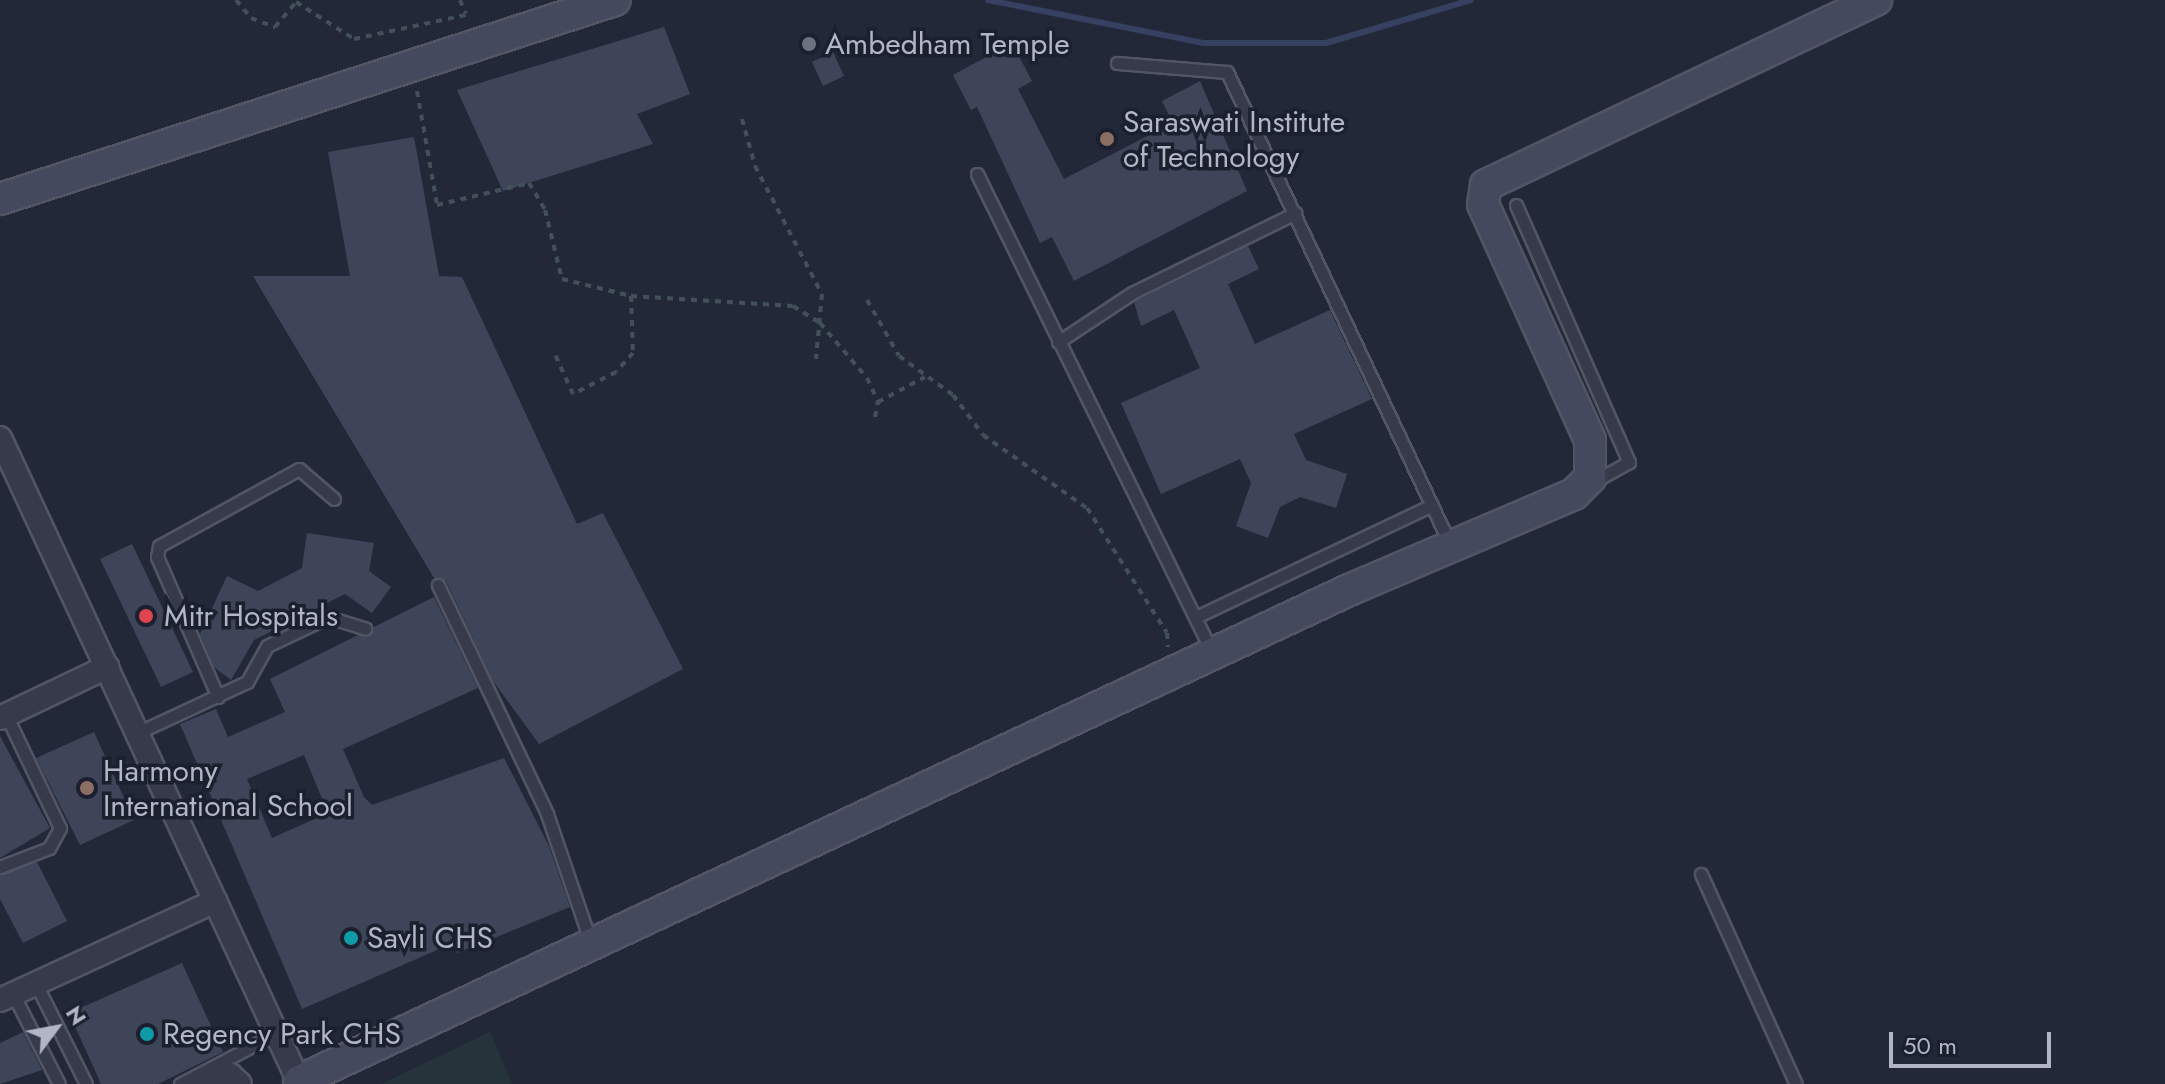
<!DOCTYPE html>
<html>
<head>
<meta charset="utf-8">
<style>
  body { margin:0 }
  #map { position:relative; width:2165px; height:1084px; overflow:hidden; background:#232839; font-family:Jost,sans-serif }
  div>[style] { position:absolute }
  .green>* { inset:0; background:#24343a }
  .stream>* { height:6px; margin:-3px; padding:0 3px; transform-origin:3px; border-radius:3px; background:#364060 }
  .building>* { inset:0; background:#3f4559 }
  .path>* { height:4px; margin-top:-2px; transform-origin:0; background:repeating-linear-gradient(90deg,#425158 0 6px,transparent 0 12px) }
  .roads { filter:drop-shadow(2px 0 #515564) drop-shadow(-2px 0 #515564) drop-shadow(0 2px #515564) drop-shadow(0 -2px #515564) }
  .lane>* { height:11px; margin:-5.5px; padding:0 5.5px; transform-origin:5.5px; border-radius:5.5px; background:#363a4a }
  .street>* { height:22px; margin:-11px; padding:0 11px; transform-origin:11px; border-radius:11px; background:#363a4a }
  .secondary>* { height:30px; margin:-15px; padding:0 15px; transform-origin:15px; border-radius:15px; background:#44495d }
  .dots>* { width:22px; height:22px; translate:-50% -50%; box-sizing:border-box; border:4px solid #1b202e; border-radius:50% }
  span { translate:-50% -50%; white-space:nowrap; text-align:center; line-height:1.15; -webkit-text-stroke:7px #1b202e; paint-order:stroke }
  .poi-label { font-size:30px; color:#b1b5c6 }
  .left { translate:0 -50%; text-align:left }
  .north { position:absolute; left:16px; top:988px; width:80px; height:80px; -webkit-text-stroke:6px #1b202e; paint-order:stroke; rotate:58deg; font-size:22px; font-weight:700; line-height:32px; text-align:center; color:#b1b5c6 }
  .north::after { content:''; display:block; margin:auto; width:28px; height:36px; background:#b1b5c6; clip-path:polygon(50% 0,100% 100%,50% 72%,0 100%) }
  .scale { position:absolute; left:1889px; top:1032px; width:162px; height:36px; box-sizing:border-box; border:4px solid #b1b5c6; border-top:0; padding-left:10px; font-size:24px; line-height:28px; white-space:nowrap; color:#b1b5c6; -webkit-text-stroke:6px #1b202e; paint-order:stroke }
</style>
</head>
<body>
<div id="map">
  <div class="green">
    <i style="clip-path:polygon(490px 1032px,512px 1084px,381px 1084px)"></i>
  </div>
  <div class="stream">
    <i style="left:988px;top:0;width:219px;rotate:11.3deg"></i>
    <i style="left:1203px;top:43px;width:123px"></i>
    <i style="left:1326px;top:43px;width:151px;rotate:-16.5deg"></i>
  </div>
  <div class="building">
    <i style="clip-path:polygon(664px 27px,690px 94px,637px 114px,653px 144px,503px 191px,457px 90px)"></i>
    <i style="clip-path:polygon(1012px 43px,1032px 81px,1018px 89px,1064px 179px,1173px 123px,1162px 101px,1200px 81px,1247px 191px,1074px 281px,1052px 237px,1040px 243px,977px 107px,971px 110px,953px 75px)"></i>
    <i style="clip-path:polygon(833px 52px,844px 76px,823px 86px,812px 62px)"></i>
    <i style="clip-path:polygon(414px 137px,439px 276px,462px 277px,577px 524px,603px 513px,683px 669px,539px 744px,493px 681px,446px 581px,434px 578px,253px 276px,350px 276px,328px 152px)"></i>
    <i style="clip-path:polygon(1248px 246px,1259px 269px,1228px 284px,1255px 344px,1330px 310px,1372px 399px,1294px 434px,1306px 460px,1347px 474px,1336px 508px,1300px 497px,1280px 507px,1268px 538px,1236px 526px,1251px 483px,1240px 459px,1161px 494px,1121px 403px,1200px 368px,1174px 310px,1141px 326px,1134px 302px)"></i>
    <i style="clip-path:polygon(307px 533px,374px 543px,369px 571px,391px 587px,372px 613px,345px 594px,254px 640px,231px 680px,214px 667px,200px 634px,227px 576px,258px 591px,302px 568px)"></i>
    <i style="clip-path:polygon(132px 544px,193px 672px,161px 687px,100px 559px)"></i>
    <i style="clip-path:polygon(evenodd,434px 597px,478px 688px,343px 749px,364px 797px,372px 805px,504px 758px,549px 846px,570px 907px,457px 953px,453px 943px,302px 1009px,180px 724px,216px 709px,228px 737px,285px 712px,270px 679px,434px 597px,304px 755px,328px 813px,272px 838px,247px 779px,304px 755px)"></i>
    <i style="clip-path:polygon(94px 732px,134px 820px,80px 845px,36px 758px)"></i>
    <i style="clip-path:polygon(0 736px,50px 828px,0 858px)"></i>
    <i style="clip-path:polygon(37px 862px,67px 921px,23px 943px,0 899px,0 875px)"></i>
    <i style="clip-path:polygon(182px 963px,223px 1052px,158px 1084px,101px 1084px,69px 1013px)"></i>
    <i style="clip-path:polygon(23px 1032px,42px 1070px,0 1084px,0 1043px)"></i>
  </div>
  <div class="path">
    <i style="left:236px;top:0;width:23px;rotate:50deg"></i>
    <i style="left:251px;top:18px;width:26px;rotate:21deg"></i>
    <i style="left:275px;top:27px;width:33px;rotate:-50deg"></i>
    <i style="left:296px;top:2px;width:69px;rotate:32.5deg"></i>
    <i style="left:354px;top:39px;width:115px;rotate:-12.1deg"></i>
    <i style="left:460px;top:0;width:15px;rotate:67deg"></i>
    <i style="left:417px;top:91px;width:116px;rotate:80deg"></i>
    <i style="left:437px;top:205px;width:95px;rotate:-13.4deg"></i>
    <i style="left:529px;top:183px;width:31px;rotate:59deg"></i>
    <i style="left:545px;top:210px;width:71px;rotate:76.2deg"></i>
    <i style="left:562px;top:279px;width:71px;rotate:13.8deg"></i>
    <i style="left:631px;top:296px;width:57px;rotate:88deg"></i>
    <i style="left:633px;top:353px;width:25px;rotate:132deg"></i>
    <i style="left:616px;top:372px;width:48px;rotate:152.9deg"></i>
    <i style="left:573px;top:394px;width:46px;rotate:-114.3deg"></i>
    <i style="left:742px;top:119px;width:49px;rotate:74.5deg"></i>
    <i style="left:755px;top:166px;width:144px;rotate:62.4deg"></i>
    <i style="left:822px;top:294px;width:65px;rotate:95.3deg"></i>
    <i style="left:631px;top:296px;width:162px;rotate:3.5deg"></i>
    <i style="left:793px;top:306px;width:32px;rotate:32deg"></i>
    <i style="left:820px;top:323px;width:72px;rotate:49.5deg"></i>
    <i style="left:867px;top:378px;width:26px;rotate:65deg"></i>
    <i style="left:867px;top:300px;width:64px;rotate:60.3deg"></i>
    <i style="left:899px;top:356px;width:67px;rotate:35.8deg"></i>
    <i style="left:953px;top:395px;width:50px;rotate:53.1deg"></i>
    <i style="left:983px;top:435px;width:127px;rotate:35.1deg"></i>
    <i style="left:1087px;top:508px;width:148px;rotate:57.4deg"></i>
    <i style="left:1167px;top:633px;width:14px;rotate:86deg"></i>
    <i style="left:875px;top:417px;width:15px;rotate:-79deg"></i>
    <i style="left:878px;top:402px;width:53px;rotate:-28deg"></i>
  </div>
  <div class="roads">
    <div class="lane">
      <i style="left:1117px;top:63px;width:110px;rotate:4.7deg"></i>
      <i style="left:1227px;top:72px;width:524px;rotate:64.71deg"></i>
      <i style="left:977px;top:174px;width:533px;rotate:63.82deg"></i>
      <i style="left:1516px;top:205px;width:281px;rotate:66.3deg"></i>
      <i style="left:1629px;top:462px;width:41px;rotate:150.9deg"></i>
      <i style="left:1058px;top:342px;width:89px;rotate:-33.5deg"></i>
      <i style="left:1132px;top:293px;width:182px;rotate:-26.1deg"></i>
      <i style="left:438px;top:585px;width:254px;rotate:64.5deg"></i>
      <i style="left:547px;top:814px;width:133px;rotate:71.2deg"></i>
      <i style="left:1196px;top:617px;width:261px;rotate:-25.4deg"></i>
      <i style="left:218px;top:697px;width:153px;rotate:-113.5deg"></i>
      <i style="left:157px;top:557px;width:11px;rotate:-80deg"></i>
      <i style="left:159px;top:546px;width:160px;rotate:-28.8deg"></i>
      <i style="left:299px;top:469px;width:46px;rotate:40.6deg"></i>
      <i style="left:137px;top:733px;width:121px;rotate:-24.9deg"></i>
      <i style="left:247px;top:682px;width:41px;rotate:-60.9deg"></i>
      <i style="left:267px;top:646px;width:68px;rotate:-25.4deg"></i>
      <i style="left:328px;top:617px;width:39px;rotate:17deg"></i>
      <i style="left:0;top:867px;width:53px;rotate:-21.2deg"></i>
      <i style="left:49px;top:848px;width:23px;rotate:-61deg"></i>
      <i style="left:60px;top:828px;width:125px;rotate:-115.5deg"></i>
      <i style="left:1701px;top:874px;width:230px;rotate:65.7deg"></i>
      <i style="left:36px;top:984px;width:112px;rotate:63.4deg"></i>
      <i style="left:13px;top:994px;width:101px;rotate:62.9deg"></i>
      <i style="left:180px;top:1084px;width:107px;rotate:-27.8deg"></i>
    </div>
    <div class="street">
      <i style="left:0;top:438px;width:712px;rotate:65.09deg"></i>
      <i style="left:0;top:718px;width:119px;rotate:-25.5deg"></i>
      <i style="left:0;top:1000px;width:237px;rotate:-24.7deg"></i>
      <i style="left:204px;top:1084px;width:28px;rotate:-19deg"></i>
      <i style="left:230px;top:1075px;width:13px;rotate:42deg"></i>
    </div>
    <div class="secondary">
      <i style="left:0;top:199px;width:646px;rotate:-17.93deg"></i>
      <i style="left:299px;top:1081px;width:1159px;rotate:-25.06deg"></i>
      <i style="left:1349px;top:590px;width:245px;rotate:-23.1deg"></i>
      <i style="left:1574px;top:494px;width:23px;rotate:-45deg"></i>
      <i style="left:1590px;top:478px;width:38px;rotate:-90deg"></i>
      <i style="left:1590px;top:440px;width:259px;rotate:-114.4deg"></i>
      <i style="left:1483px;top:204px;width:19px;rotate:-81deg"></i>
      <i style="left:1486px;top:185px;width:432px;rotate:-25.4deg"></i>
    </div>
  </div>
  <div class="dots">
    <i style="left:809px;top:44px;background:#6b7280"></i>
    <i style="left:1107px;top:139px;background:#8d6e63"></i>
    <i style="left:146px;top:616px;background:#e0444e"></i>
    <i style="left:87px;top:788px;background:#8d6e63"></i>
    <i style="left:351px;top:938px;background:#0f9aa8"></i>
    <i style="left:147px;top:1034px;background:#0f9aa8"></i>
  </div>
  <div class="poi-label">
    <span class="left" style="left:825px;top:44px">Ambedham Temple</span>
    <span class="left" style="left:1123px;top:139px">Saraswati Institute<br>of Technology</span>
    <span class="left" style="left:164px;top:616px">Mitr Hospitals</span>
    <span class="left" style="left:103px;top:788px">Harmony<br>International School</span>
    <span class="left" style="left:367px;top:938px">Savli CHS</span>
    <span class="left" style="left:163px;top:1034px">Regency Park CHS</span>
  </div>
  <div class="north">N</div>
  <div class="scale">50 m</div>
</div>
</body>
</html>
